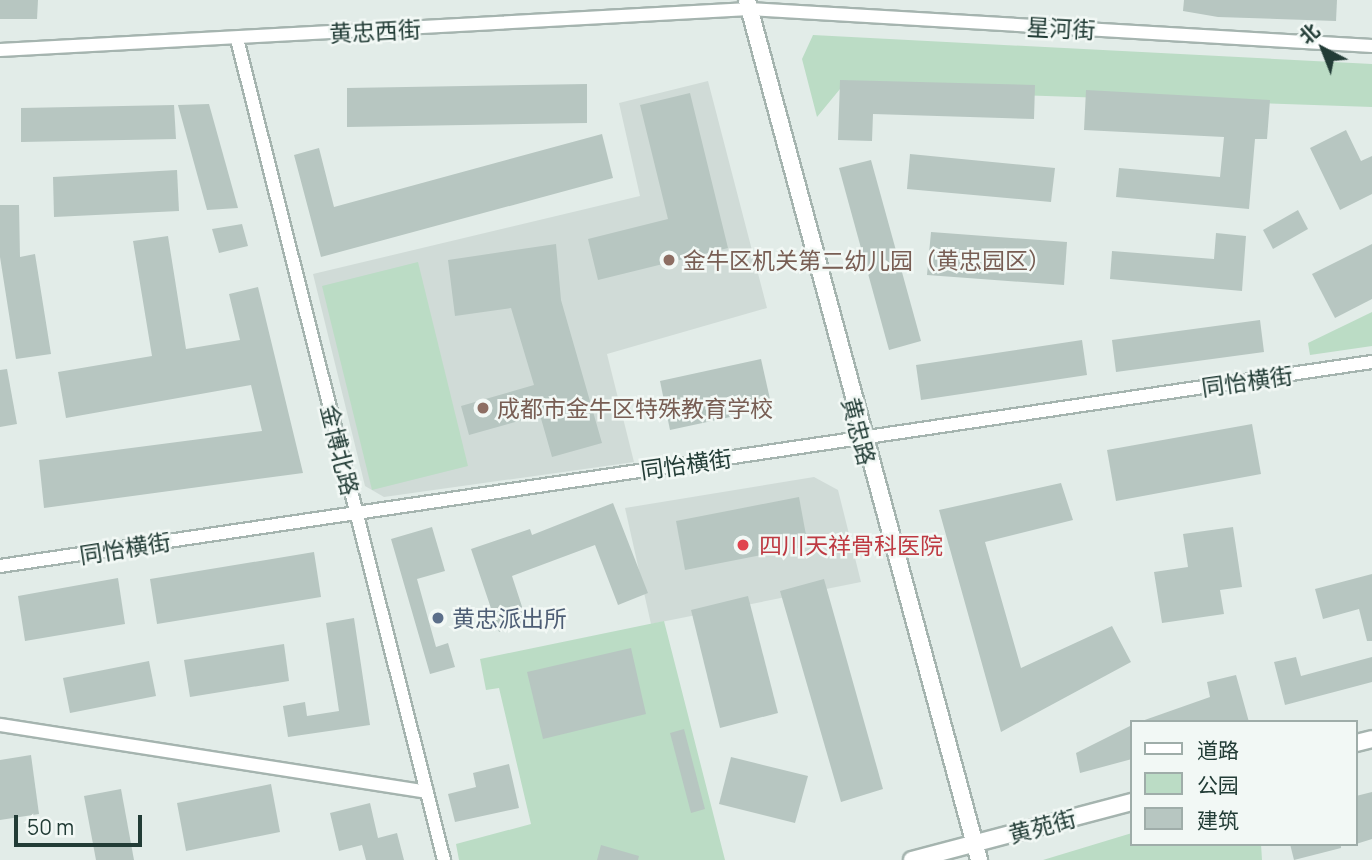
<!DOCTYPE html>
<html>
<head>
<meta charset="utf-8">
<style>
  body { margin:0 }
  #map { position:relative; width:1372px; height:860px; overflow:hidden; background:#e2ece8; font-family:Manrope,"Noto Sans SC",sans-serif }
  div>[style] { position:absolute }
  .built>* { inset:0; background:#d0dbd7 }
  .green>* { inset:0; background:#bbdcc5 }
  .building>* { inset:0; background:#b7c6c1 }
  .roads { filter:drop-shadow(2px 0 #a5b4af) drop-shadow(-2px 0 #a5b4af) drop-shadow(0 2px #a5b4af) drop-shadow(0 -2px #a5b4af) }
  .minor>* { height:12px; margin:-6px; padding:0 6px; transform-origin:6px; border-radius:6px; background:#fff }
  .tertiary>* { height:16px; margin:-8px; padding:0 8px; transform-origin:8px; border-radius:8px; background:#fff }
  .dots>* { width:19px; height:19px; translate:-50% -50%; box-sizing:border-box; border:4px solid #f2f8f5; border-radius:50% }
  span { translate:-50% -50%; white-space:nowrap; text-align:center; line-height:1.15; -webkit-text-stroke:5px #f2f8f5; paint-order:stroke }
  .street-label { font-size:23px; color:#223c36 }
  .education-label { font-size:23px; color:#785e54 }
  .left { translate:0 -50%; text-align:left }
  .health-label { font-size:23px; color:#be3a42 }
  .service-label { font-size:23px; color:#4e5e75 }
  .legend { position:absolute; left:1130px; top:720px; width:228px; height:126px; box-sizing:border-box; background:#f2f8f5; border:2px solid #9fada9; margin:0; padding:9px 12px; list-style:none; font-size:21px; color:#223c36 }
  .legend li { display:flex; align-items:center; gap:14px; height:35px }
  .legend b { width:35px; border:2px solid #9fada9 }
  .north { position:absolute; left:1288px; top:14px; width:70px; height:70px; -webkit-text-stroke:5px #f2f8f5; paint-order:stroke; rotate:318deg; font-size:19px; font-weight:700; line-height:28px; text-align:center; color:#223c36 }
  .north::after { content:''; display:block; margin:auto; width:24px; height:32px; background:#223c36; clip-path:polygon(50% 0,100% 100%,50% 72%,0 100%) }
  .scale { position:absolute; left:14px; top:815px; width:128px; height:32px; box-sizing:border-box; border:4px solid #223c36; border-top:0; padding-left:9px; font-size:21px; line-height:24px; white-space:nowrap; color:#223c36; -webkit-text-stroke:5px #f2f8f5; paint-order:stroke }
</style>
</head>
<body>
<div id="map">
  <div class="built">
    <i style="clip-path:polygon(708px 81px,767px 308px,607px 354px,634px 462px,384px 497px,365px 486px,313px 274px,640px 196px,619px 103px)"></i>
    <i style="clip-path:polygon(814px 477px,838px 490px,861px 582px,651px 624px,625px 508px)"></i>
  </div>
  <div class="green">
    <i style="clip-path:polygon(813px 35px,1372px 64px,1372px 107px,840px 89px,817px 117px,802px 59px)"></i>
    <i style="clip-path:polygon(418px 262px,468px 466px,372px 490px,322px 286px)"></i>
    <i style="clip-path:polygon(1372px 312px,1372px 346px,1310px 355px,1308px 343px)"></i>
    <i style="clip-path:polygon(664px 621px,725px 860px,459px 860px,456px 844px,531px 824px,499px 688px,486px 690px,480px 659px)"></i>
    <i style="clip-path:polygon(1132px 833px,1132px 844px,1261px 844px,1262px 860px,1043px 860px)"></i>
  </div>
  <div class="building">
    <i style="clip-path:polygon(0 0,38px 0,37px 19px,0 19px)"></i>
    <i style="clip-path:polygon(1184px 0,1337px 0,1336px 21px,1218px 17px,1183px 11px)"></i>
    <i style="clip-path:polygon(840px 80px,1035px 85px,1034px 119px,873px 114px,872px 141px,838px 140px)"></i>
    <i style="clip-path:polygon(587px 84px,587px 123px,347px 127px,347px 88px)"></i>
    <i style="clip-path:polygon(1086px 90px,1270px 100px,1267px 139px,1255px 139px,1249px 209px,1116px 197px,1119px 168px,1220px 177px,1224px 137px,1084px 130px)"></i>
    <i style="clip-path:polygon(690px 93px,728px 248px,598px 280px,588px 239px,668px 219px,640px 105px)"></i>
    <i style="clip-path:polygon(209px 104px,238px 208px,207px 210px,178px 105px)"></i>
    <i style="clip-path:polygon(174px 105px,176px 139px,21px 142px,21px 108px)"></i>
    <i style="clip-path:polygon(1346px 130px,1361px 161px,1372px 156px,1372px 194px,1340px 210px,1310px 148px)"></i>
    <i style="clip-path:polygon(602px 134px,613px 178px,321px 257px,294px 155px,319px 148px,334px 207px)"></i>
    <i style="clip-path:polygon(910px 154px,1055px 168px,1051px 202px,907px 189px)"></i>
    <i style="clip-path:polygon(871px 160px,921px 341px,889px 350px,839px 168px)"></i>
    <i style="clip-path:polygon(177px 170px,179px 211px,54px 217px,53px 177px)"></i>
    <i style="clip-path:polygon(0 205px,19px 205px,20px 257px,35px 254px,51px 354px,16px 359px,0 257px)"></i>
    <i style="clip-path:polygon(1298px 210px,1308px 229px,1273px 249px,1263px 230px)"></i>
    <i style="clip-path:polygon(242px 224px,248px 246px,219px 253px,212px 229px)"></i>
    <i style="clip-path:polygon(931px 232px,1067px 242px,1064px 285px,927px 275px)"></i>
    <i style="clip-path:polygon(1216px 233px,1246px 236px,1242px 291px,1110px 279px,1112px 251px,1214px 259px)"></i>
    <i style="clip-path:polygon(168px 236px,186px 349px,240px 340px,229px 294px,258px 287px,303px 473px,44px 508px,39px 460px,262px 431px,251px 385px,66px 418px,58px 372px,152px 356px,133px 241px)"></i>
    <i style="clip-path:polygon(556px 244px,561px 300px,602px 443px,552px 457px,540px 415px,469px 435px,461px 406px,534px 385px,511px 308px,455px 316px,448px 260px)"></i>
    <i style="clip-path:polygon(1372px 244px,1372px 299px,1335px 318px,1312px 274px)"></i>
    <i style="clip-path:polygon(1260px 320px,1264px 352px,1116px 372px,1112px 340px)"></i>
    <i style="clip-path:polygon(1082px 340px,1087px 375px,921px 400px,916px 365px)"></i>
    <i style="clip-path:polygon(761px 359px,772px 408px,670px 430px,660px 381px)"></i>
    <i style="clip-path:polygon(7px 369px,17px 424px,0 427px,0 370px)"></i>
    <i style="clip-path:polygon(1252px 424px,1261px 474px,1116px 501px,1107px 450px)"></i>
    <i style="clip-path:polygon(1061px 483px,1073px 520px,985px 542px,1021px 668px,1112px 626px,1131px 662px,1001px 732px,939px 510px)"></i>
    <i style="clip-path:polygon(799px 497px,808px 546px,685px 570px,676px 521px)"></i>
    <i style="clip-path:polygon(613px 503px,648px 593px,618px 605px,595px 545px,512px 576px,527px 622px,499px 632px,471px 549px,530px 529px,532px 535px)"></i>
    <i style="clip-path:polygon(432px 527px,445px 571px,417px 579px,436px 647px,448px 643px,455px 667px,430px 674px,391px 539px)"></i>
    <i style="clip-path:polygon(1233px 527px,1242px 587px,1220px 590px,1224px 614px,1162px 623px,1154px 572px,1188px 567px,1183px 534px)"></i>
    <i style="clip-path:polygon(314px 552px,321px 597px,157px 624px,150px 579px)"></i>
    <i style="clip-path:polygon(1372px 574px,1372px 641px,1367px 641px,1359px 609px,1323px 619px,1315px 589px)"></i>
    <i style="clip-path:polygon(118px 578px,125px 624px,25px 641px,18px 596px)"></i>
    <i style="clip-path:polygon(824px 579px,883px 789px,841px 802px,780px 591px)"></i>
    <i style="clip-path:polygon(748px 596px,778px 713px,720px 728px,691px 610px)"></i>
    <i style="clip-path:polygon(354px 618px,370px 725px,288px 737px,283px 706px,305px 702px,307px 716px,339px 711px,326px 623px)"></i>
    <i style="clip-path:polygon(284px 644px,289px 681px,190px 697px,184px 660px)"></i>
    <i style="clip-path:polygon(631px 648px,646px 714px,543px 739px,527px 672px)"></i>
    <i style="clip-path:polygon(1296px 657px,1301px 676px,1372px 657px,1372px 682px,1285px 705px,1274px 662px)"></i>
    <i style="clip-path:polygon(149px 661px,156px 696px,70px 713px,63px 678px)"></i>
    <i style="clip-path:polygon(1236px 675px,1249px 722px,1139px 722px,1210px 697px,1207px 682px)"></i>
    <i style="clip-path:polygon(1132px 725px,1132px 759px,1080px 773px,1076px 753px)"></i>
    <i style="clip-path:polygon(684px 729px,705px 809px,691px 813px,670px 733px)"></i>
    <i style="clip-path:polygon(31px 755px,39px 814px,0 820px,0 760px)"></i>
    <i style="clip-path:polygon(731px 757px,808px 776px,795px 823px,719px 804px)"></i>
    <i style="clip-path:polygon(509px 764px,519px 808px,455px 822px,448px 794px,476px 787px,473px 773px)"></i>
    <i style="clip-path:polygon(271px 784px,280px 832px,186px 851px,177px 803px)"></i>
    <i style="clip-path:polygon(121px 789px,134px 860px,96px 860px,84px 796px)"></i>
    <i style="clip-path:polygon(1372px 792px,1372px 839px,1356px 844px,1356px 796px)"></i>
    <i style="clip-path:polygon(370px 803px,378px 838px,397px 833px,404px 860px,366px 860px,362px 845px,339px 851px,330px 813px)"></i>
    <i style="clip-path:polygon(1290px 844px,1341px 844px,1341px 848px,1294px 860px)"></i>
    <i style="clip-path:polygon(601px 845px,639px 856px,638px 860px,597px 860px)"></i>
  </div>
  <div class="roads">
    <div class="minor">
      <i style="left:237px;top:39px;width:847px;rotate:75.85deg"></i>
      <i style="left:0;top:50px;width:750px;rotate:-3.13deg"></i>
      <i style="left:749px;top:9px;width:624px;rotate:3.4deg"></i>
      <i style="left:0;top:566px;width:1387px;rotate:-8.46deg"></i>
      <i style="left:0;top:725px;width:432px;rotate:8.9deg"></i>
    </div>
    <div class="tertiary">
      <i style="left:747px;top:0;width:891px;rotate:74.9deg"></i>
      <i style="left:1356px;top:743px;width:16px;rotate:-14deg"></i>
      <i style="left:912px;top:860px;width:228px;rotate:-14.8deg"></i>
    </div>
  </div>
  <div class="dots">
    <i style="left:669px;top:260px;background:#8d6e63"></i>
    <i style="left:483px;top:408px;background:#8d6e63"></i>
    <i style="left:743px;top:545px;background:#e0444e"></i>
    <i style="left:438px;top:618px;background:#5c6f8a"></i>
  </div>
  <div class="street-label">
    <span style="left:1061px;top:28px;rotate:3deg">星河街</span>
    <span style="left:375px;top:31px;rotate:-3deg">黄忠西街</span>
    <span style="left:1247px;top:381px;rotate:-8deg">同怡横街</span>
    <span style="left:859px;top:431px;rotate:75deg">黄忠路</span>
    <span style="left:340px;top:450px;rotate:76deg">金博北路</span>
    <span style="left:686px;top:464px;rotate:-8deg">同怡横街</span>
    <span style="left:125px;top:548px;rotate:-9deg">同怡横街</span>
    <span style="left:1042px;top:826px;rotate:-15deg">黄苑街</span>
  </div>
  <div class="education-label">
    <span class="left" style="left:683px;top:260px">金牛区机关第二幼儿园（黄忠园区）</span>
    <span class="left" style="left:497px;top:408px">成都市金牛区特殊教育学校</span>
  </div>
  <div class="health-label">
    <span class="left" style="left:759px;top:545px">四川天祥骨科医院</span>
  </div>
  <div class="service-label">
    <span class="left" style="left:452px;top:618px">黄忠派出所</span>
  </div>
  <ul class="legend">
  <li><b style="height:9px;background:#fff"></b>道路</li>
  <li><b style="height:19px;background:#bbdcc5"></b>公园</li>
  <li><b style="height:19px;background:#b7c6c1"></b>建筑</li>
  </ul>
  <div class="north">北</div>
  <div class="scale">50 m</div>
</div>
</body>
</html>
